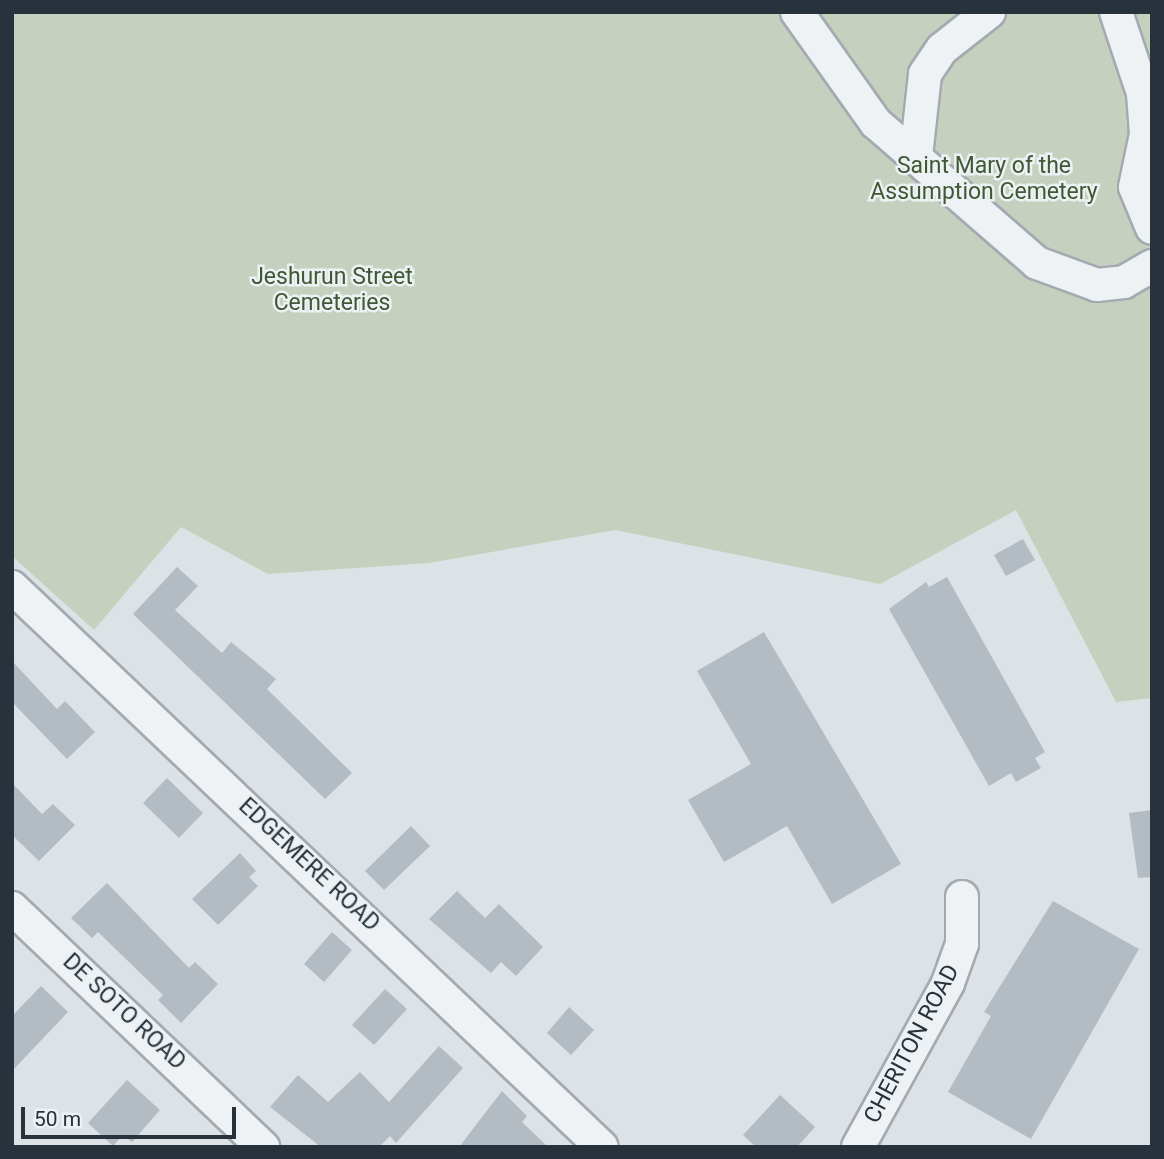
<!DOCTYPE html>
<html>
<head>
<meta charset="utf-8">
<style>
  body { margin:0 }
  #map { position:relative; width:1164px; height:1159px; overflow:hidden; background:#dde2e6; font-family:Roboto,sans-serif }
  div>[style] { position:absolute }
  .green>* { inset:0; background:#c6d0be }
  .building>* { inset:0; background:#b4bcc3 }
  .roads { filter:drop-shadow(2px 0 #a3aab0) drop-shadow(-2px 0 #a3aab0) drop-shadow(0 2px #a3aab0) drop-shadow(0 -2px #a3aab0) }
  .minor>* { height:32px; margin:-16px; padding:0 16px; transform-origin:16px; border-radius:16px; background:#eff2f5 }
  span { translate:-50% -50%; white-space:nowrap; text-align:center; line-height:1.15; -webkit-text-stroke:5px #ecf1f4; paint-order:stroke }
  .park-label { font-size:23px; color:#415834 }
  .street-label { font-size:23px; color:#27323c }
  .frame { position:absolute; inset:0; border:14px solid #27323c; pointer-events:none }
  .scale { position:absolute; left:21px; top:1107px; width:215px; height:32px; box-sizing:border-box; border:4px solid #27323c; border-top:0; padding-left:9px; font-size:21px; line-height:24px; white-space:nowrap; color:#27323c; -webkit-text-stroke:5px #ecf1f4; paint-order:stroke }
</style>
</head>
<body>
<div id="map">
  <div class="green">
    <i style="clip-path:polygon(12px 12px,1152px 12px,1152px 698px,1116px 702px,1016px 510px,880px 584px,615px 530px,429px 563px,268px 574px,181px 527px,94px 630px,12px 556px)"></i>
  </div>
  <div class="building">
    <i style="clip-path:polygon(1023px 539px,1035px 560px,1006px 576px,994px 555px)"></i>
    <i style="clip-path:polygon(177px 567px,198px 586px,175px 610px,222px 653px,231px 642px,276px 679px,267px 689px,352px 773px,325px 799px,133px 614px)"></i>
    <i style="clip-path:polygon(947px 577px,1045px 752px,1035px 758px,1041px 768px,1016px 782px,1011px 773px,989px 786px,889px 609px,926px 582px,929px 587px)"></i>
    <i style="clip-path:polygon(764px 632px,901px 864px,832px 904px,787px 826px,724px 862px,688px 800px,751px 764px,697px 671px)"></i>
    <i style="clip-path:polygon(12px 661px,57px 709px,65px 701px,95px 732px,67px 759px,12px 702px)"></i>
    <i style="clip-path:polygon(167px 778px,203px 813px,179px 838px,143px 803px)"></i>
    <i style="clip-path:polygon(12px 783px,42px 814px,53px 804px,75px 825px,39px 861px,12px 835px)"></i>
    <i style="clip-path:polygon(1152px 810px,1152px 877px,1138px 878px,1129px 813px)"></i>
    <i style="clip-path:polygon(411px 826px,430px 846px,384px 890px,365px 871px)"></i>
    <i style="clip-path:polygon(240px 853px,256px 871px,249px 877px,258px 886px,218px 925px,192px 899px)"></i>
    <i style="clip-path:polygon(107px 883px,189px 968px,195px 962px,218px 984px,181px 1023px,158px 1000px,163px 995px,98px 932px,92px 938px,71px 918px)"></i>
    <i style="clip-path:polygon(457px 891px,485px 918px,499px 904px,543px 947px,516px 976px,501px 962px,491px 973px,429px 919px)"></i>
    <i style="clip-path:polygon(1053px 901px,1139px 949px,1031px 1139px,948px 1092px,991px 1016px,984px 1012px)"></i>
    <i style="clip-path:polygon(332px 932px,352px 950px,324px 982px,304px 964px)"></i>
    <i style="clip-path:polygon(41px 986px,68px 1012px,12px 1071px,12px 1016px)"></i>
    <i style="clip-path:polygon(385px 989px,407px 1009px,374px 1045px,352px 1025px)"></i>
    <i style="clip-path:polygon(569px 1007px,594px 1030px,571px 1055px,547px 1033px)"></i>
    <i style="clip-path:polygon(439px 1046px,463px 1068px,396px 1143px,390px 1136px,379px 1147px,321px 1147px,270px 1107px,298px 1075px,328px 1102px,360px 1072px,389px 1102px)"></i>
    <i style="clip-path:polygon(127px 1080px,160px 1110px,132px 1142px,123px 1135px,113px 1146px,88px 1123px)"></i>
    <i style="clip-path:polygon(502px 1091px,527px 1116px,522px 1122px,548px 1147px,459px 1147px)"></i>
    <i style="clip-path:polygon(780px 1095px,815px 1127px,797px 1147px,756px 1147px,743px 1135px)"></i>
  </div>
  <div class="roads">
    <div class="minor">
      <i style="left:797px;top:12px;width:136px;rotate:54.6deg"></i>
      <i style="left:876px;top:123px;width:213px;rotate:41deg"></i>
      <i style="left:1037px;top:263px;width:64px;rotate:20.1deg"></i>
      <i style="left:1097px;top:285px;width:27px;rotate:-6deg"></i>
      <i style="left:1124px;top:282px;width:32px;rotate:-30deg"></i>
      <i style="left:1116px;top:12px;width:85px;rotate:71.6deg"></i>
      <i style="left:1143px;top:93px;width:41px;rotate:85.8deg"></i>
      <i style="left:1146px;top:134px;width:54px;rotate:101.7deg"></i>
      <i style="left:1135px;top:187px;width:44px;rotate:67.5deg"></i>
      <i style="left:916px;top:156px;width:82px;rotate:-83.7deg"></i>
      <i style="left:925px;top:74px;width:30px;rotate:-56deg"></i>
      <i style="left:942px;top:49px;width:60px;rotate:-38.2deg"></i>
      <i style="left:12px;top:587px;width:813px;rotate:43.51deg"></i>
      <i style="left:12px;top:908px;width:347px;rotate:43.6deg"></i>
      <i style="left:858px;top:1147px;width:187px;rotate:-61.2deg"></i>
      <i style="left:948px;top:983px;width:41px;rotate:-70.3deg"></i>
      <i style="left:962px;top:944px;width:47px;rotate:-90deg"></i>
    </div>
  </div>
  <div class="park-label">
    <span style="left:984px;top:179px">Saint Mary of the<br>Assumption Cemetery</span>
    <span style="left:332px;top:290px">Jeshurun Street<br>Cemeteries</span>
  </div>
  <div class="street-label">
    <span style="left:309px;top:865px;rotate:43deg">EDGEMERE ROAD</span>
    <span style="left:124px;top:1012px;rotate:43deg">DE SOTO ROAD</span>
    <span style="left:912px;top:1044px;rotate:-62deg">CHERITON ROAD</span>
  </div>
  <div class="frame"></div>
  <div class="scale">50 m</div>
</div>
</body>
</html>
